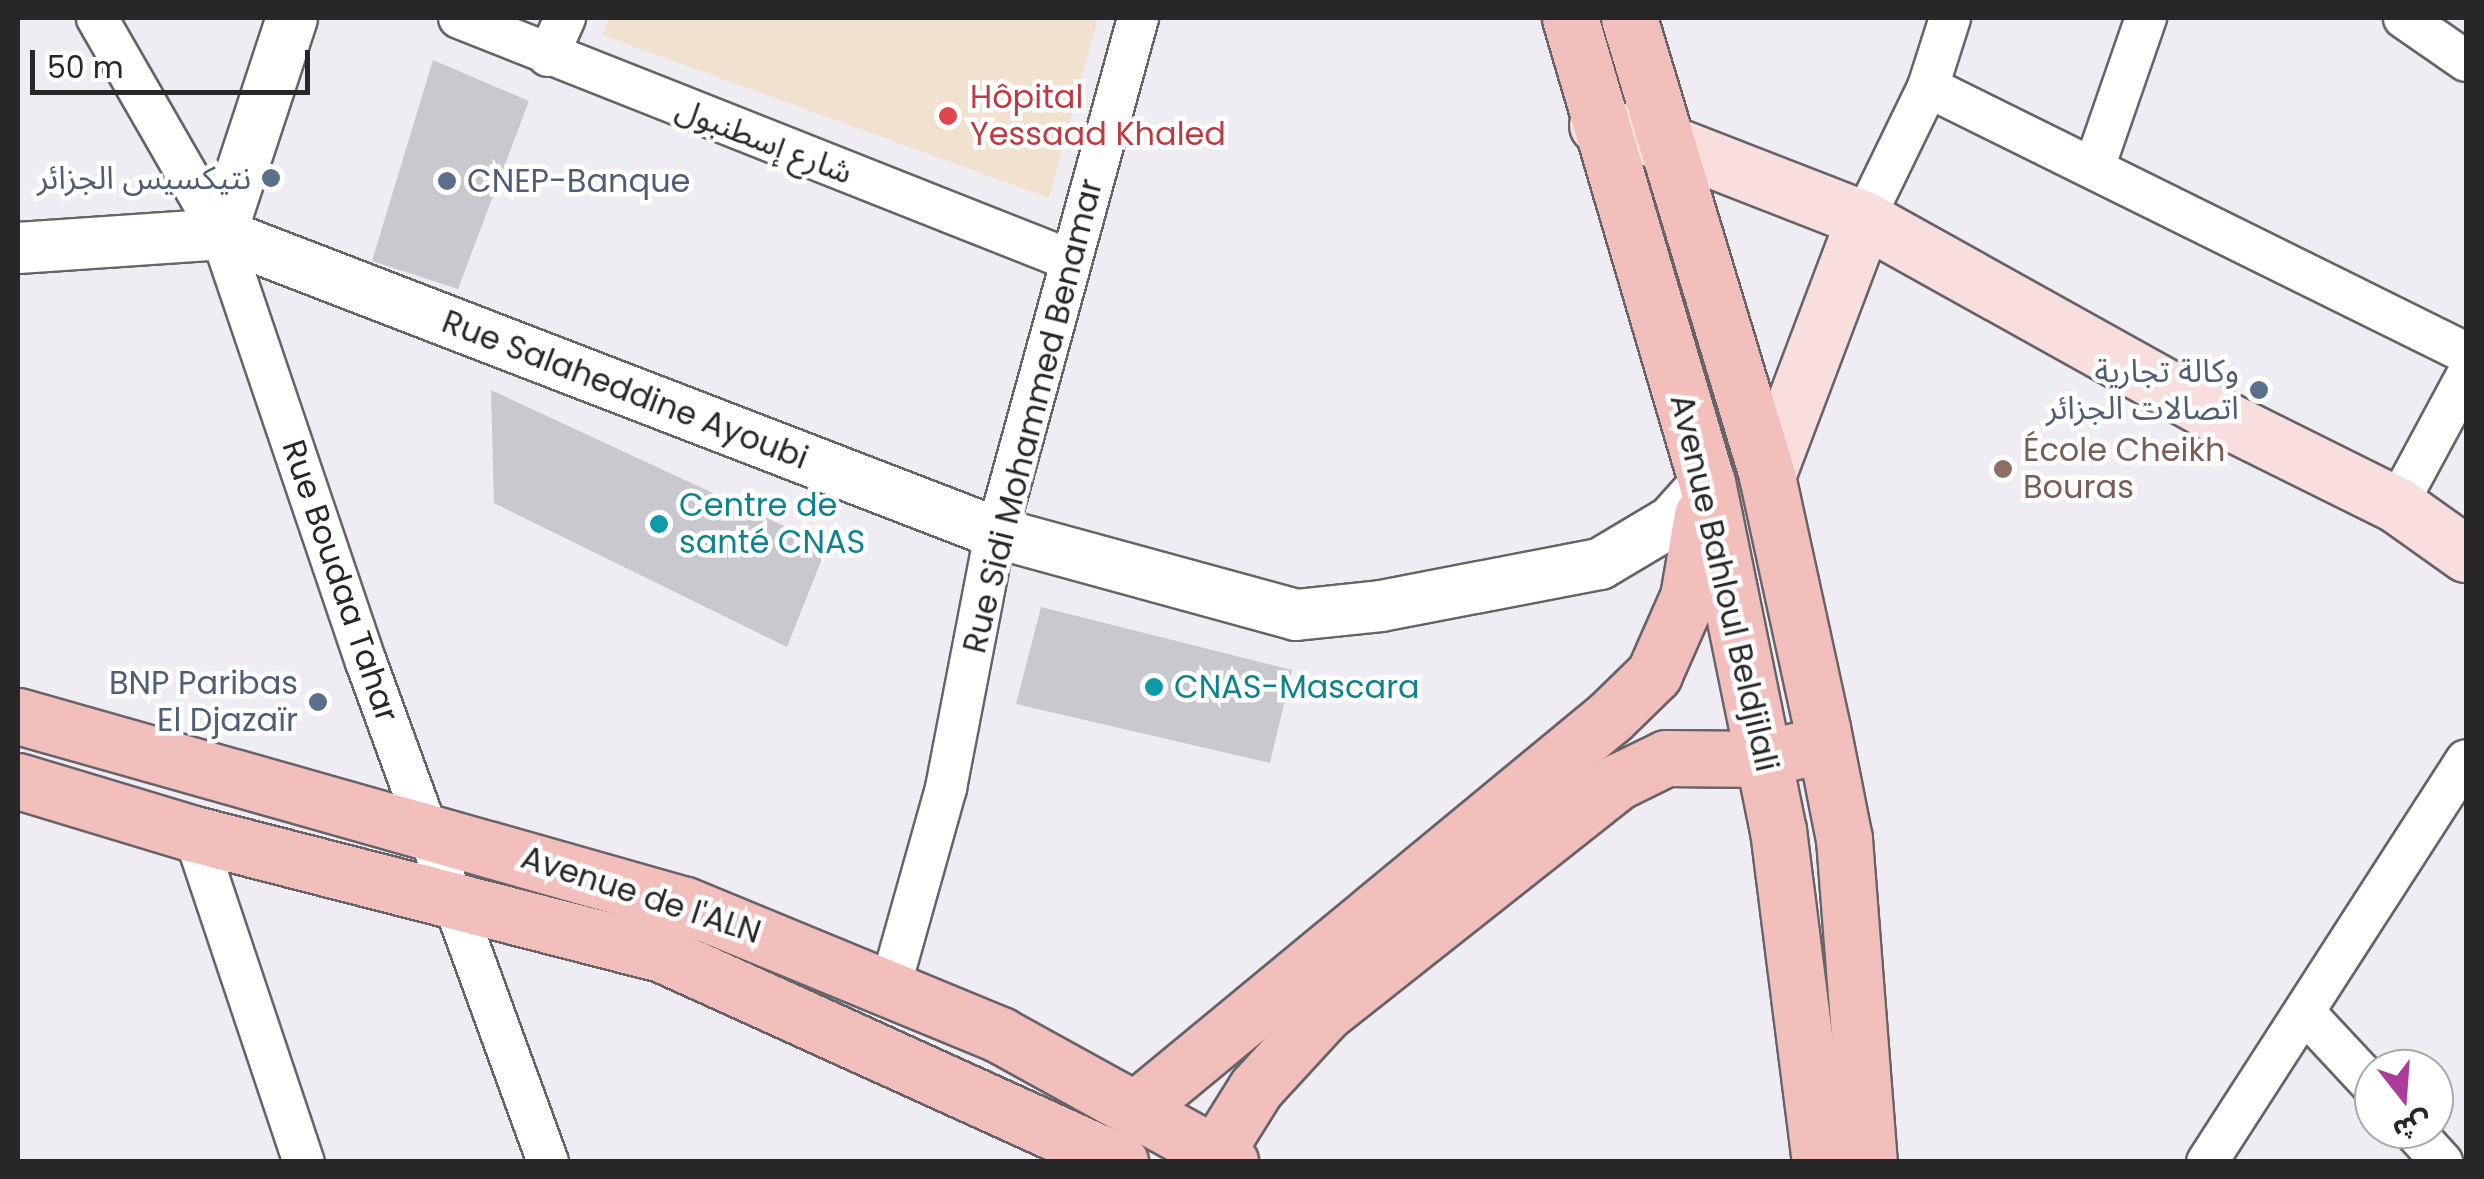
<!DOCTYPE html>
<html>
<head>
<meta charset="utf-8">
<style>
  body { margin:0 }
  #map { position:relative; width:2484px; height:1179px; overflow:hidden; background:#efecf3; font-family:Poppins,"Noto Sans Arabic",sans-serif }
  div>[style] { position:absolute }
  .medical>* { inset:0; background:#f1e1cf }
  .building>* { inset:0; background:#cac8cf }
  .roads { filter:drop-shadow(2px 0 #666369) drop-shadow(-2px 0 #666369) drop-shadow(0 2px #666369) drop-shadow(0 -2px #666369) }
  .minor>* { height:40px; margin:-20px; padding:0 20px; transform-origin:20px; border-radius:20px; background:#fff }
  .tertiary>* { height:50px; margin:-25px; padding:0 25px; transform-origin:25px; border-radius:25px; background:#fff }
  .secondary>* { height:55px; margin:-27.5px; padding:0 27.5px; transform-origin:27.5px; border-radius:27.5px; background:#f8dfdd }
  .primary>* { height:55px; margin:-27.5px; padding:0 27.5px; transform-origin:27.5px; border-radius:27.5px; background:#f2bfbc }
  .dots>* { width:28px; height:28px; translate:-50% -50%; box-sizing:border-box; border:5px solid #fff; border-radius:50% }
  span { translate:-50% -50%; white-space:nowrap; text-align:center; line-height:1.15; -webkit-text-stroke:9px #fff; paint-order:stroke }
  .health-label { font-size:32px; color:#be3a42 }
  .left { translate:0 -50%; text-align:left }
  .street-label { font-size:32px; color:#272629 }
  .service-label { font-size:32px; color:#4e5e75 }
  .right { translate:-100% -50%; text-align:right }
  .education-label { font-size:32px; color:#785e54 }
  .culture-label { font-size:32px; color:#0d838f }
  .frame { position:absolute; inset:0; border:20px solid #272629; pointer-events:none }
  .north { position:absolute; left:2354px; top:1049px; width:100px; height:100px; box-sizing:border-box; background:#fff; border:2px solid #a9a8a9; border-radius:50%; rotate:163deg; font-size:28px; font-weight:700; line-height:40px; text-align:center; color:#272629 }
  .north::after { content:''; display:block; margin:auto; width:35px; height:45px; background:#ac3c99; clip-path:polygon(50% 0,100% 100%,50% 72%,0 100%) }
  .scale { position:absolute; left:30px; top:50px; width:280px; height:45px; box-sizing:border-box; border:5px solid #272629; border-top:0; padding-left:12px; font-size:30px; line-height:35px; white-space:nowrap; color:#272629; -webkit-text-stroke:8px #fff; paint-order:stroke }
</style>
</head>
<body>
<div id="map">
  <div class="medical">
    <i style="clip-path:polygon(610px 18px,1098px 18px,1049px 198px,602px 35px)"></i>
  </div>
  <div class="building">
    <i style="clip-path:polygon(433px 60px,529px 101px,458px 289px,372px 261px)"></i>
    <i style="clip-path:polygon(491px 390px,827px 546px,787px 647px,494px 503px)"></i>
    <i style="clip-path:polygon(1041px 607px,1292px 670px,1270px 763px,1016px 704px)"></i>
  </div>
  <div class="roads">
    <div class="minor">
      <i style="left:97px;top:18px;width:249px;rotate:60.1deg"></i>
      <i style="left:221px;top:234px;width:452px;rotate:71.3deg"></i>
      <i style="left:366px;top:662px;width:532px;rotate:70deg"></i>
      <i style="left:459px;top:18px;width:657px;rotate:21.61deg"></i>
      <i style="left:2404px;top:18px;width:75px;rotate:34.7deg"></i>
      <i style="left:548px;top:56px;width:42px;rotate:-65.9deg"></i>
      <i style="left:1928px;top:87px;width:600px;rotate:26.31deg"></i>
      <i style="left:2095px;top:165px;width:156px;rotate:-70.9deg"></i>
      <i style="left:1864px;top:219px;width:147px;rotate:-64.1deg"></i>
      <i style="left:1928px;top:87px;width:72px;rotate:-72.3deg"></i>
      <i style="left:2397px;top:505px;width:145px;rotate:-61.7deg"></i>
      <i style="left:194px;top:834px;width:346px;rotate:71.5deg"></i>
      <i style="left:889px;top:991px;width:211px;rotate:-74.3deg"></i>
      <i style="left:946px;top:788px;width:242px;rotate:-79.1deg"></i>
      <i style="left:992px;top:550px;width:552px;rotate:-74.65deg"></i>
      <i style="left:2305px;top:1013px;width:101px;rotate:47deg"></i>
      <i style="left:2412px;top:1129px;width:45px;rotate:47.7deg"></i>
      <i style="left:2207px;top:1162px;width:478px;rotate:-57.2deg"></i>
    </div>
    <div class="tertiary">
      <i style="left:221px;top:234px;width:227px;rotate:-71.8deg"></i>
      <i style="left:18px;top:248px;width:203px;rotate:-3.9deg"></i>
      <i style="left:221px;top:234px;width:832px;rotate:21.07deg"></i>
      <i style="left:997px;top:533px;width:310px;rotate:15.3deg"></i>
      <i style="left:1296px;top:615px;width:85px;rotate:-6deg"></i>
      <i style="left:1381px;top:606px;width:223px;rotate:-10.9deg"></i>
      <i style="left:1600px;top:564px;width:84px;rotate:-30.8deg"></i>
      <i style="left:1672px;top:521px;width:52px;rotate:-48.1deg"></i>
    </div>
    <div class="secondary">
      <i style="left:1597px;top:125px;width:74px;rotate:14deg"></i>
      <i style="left:1669px;top:143px;width:209px;rotate:21.3deg"></i>
      <i style="left:1864px;top:219px;width:403px;rotate:29.1deg"></i>
      <i style="left:2216px;top:415px;width:202px;rotate:26.4deg"></i>
      <i style="left:2397px;top:505px;width:85px;rotate:35.4deg"></i>
      <i style="left:1767px;top:476px;width:275px;rotate:-69.3deg"></i>
    </div>
    <div class="primary">
      <i style="left:1570px;top:18px;width:484px;rotate:73.6deg"></i>
      <i style="left:1707px;top:482px;width:355px;rotate:78.5deg"></i>
      <i style="left:1778px;top:830px;width:335px;rotate:82.8deg"></i>
      <i style="left:1629px;top:18px;width:478px;rotate:73.2deg"></i>
      <i style="left:1767px;top:476px;width:258px;rotate:77.7deg"></i>
      <i style="left:1822px;top:728px;width:113px;rotate:78.8deg"></i>
      <i style="left:1844px;top:839px;width:324px;rotate:85.6deg"></i>
      <i style="left:18px;top:716px;width:693px;rotate:15.82deg"></i>
      <i style="left:685px;top:905px;width:341px;rotate:22.4deg"></i>
      <i style="left:1000px;top:1035px;width:263px;rotate:28.9deg"></i>
      <i style="left:18px;top:781px;width:184px;rotate:16.8deg"></i>
      <i style="left:194px;top:834px;width:485px;rotate:14.4deg"></i>
      <i style="left:664px;top:955px;width:501px;rotate:24.42deg"></i>
      <i style="left:1138px;top:1107px;width:612px;rotate:-39.57deg"></i>
      <i style="left:1610px;top:717px;width:62px;rotate:-44.3deg"></i>
      <i style="left:1654px;top:674px;width:84px;rotate:-66.2deg"></i>
      <i style="left:1688px;top:597px;width:83px;rotate:-80.3deg"></i>
      <i style="left:1216px;top:1152px;width:75px;rotate:-58deg"></i>
      <i style="left:1256px;top:1088px;width:103px;rotate:-47.4deg"></i>
      <i style="left:1326px;top:1012px;width:373px;rotate:-38.3deg"></i>
      <i style="left:1619px;top:781px;width:52px;rotate:-26.1deg"></i>
      <i style="left:1666px;top:758px;width:97px;rotate:0.6deg"></i>
      <i style="left:1763px;top:759px;width:36px;rotate:-14deg"></i>
    </div>
  </div>
  <div class="dots">
    <i style="left:948px;top:116px;background:#e0444e"></i>
    <i style="left:271px;top:178px;background:#5c6f8a"></i>
    <i style="left:447px;top:181px;background:#5c6f8a"></i>
    <i style="left:2259px;top:390px;background:#5c6f8a"></i>
    <i style="left:2003px;top:469px;background:#8d6e63"></i>
    <i style="left:659px;top:524px;background:#0f9aa8"></i>
    <i style="left:1154px;top:687px;background:#0f9aa8"></i>
    <i style="left:318px;top:702px;background:#5c6f8a"></i>
  </div>
  <div class="health-label">
    <span class="left" style="left:970px;top:116px">Hôpital<br>Yessaad Khaled</span>
  </div>
  <div class="street-label">
    <span style="left:764px;top:141px;rotate:21deg">شارع إسطنبول</span>
    <span style="left:625px;top:390px;rotate:21deg">Rue Salaheddine Ayoubi</span>
    <span style="left:1033px;top:416px;rotate:-76deg">Rue Sidi Mohammed Benamar</span>
    <span style="left:340px;top:581px;rotate:71deg">Rue Boudaa Tahar</span>
    <span style="left:1724px;top:583px;rotate:77deg">Avenue Bahloul Beldjilali</span>
    <span style="left:641px;top:895px;rotate:18deg">Avenue de l'ALN</span>
  </div>
  <div class="service-label">
    <span class="right" style="left:251px;top:178px">نتيكسيس الجزائر</span>
    <span class="left" style="left:467px;top:181px">CNEP-Banque</span>
    <span class="right" style="left:2239px;top:390px">وكالة تجارية<br>اتصالات الجزائر</span>
    <span class="right" style="left:298px;top:702px">BNP Paribas<br>El Djazaïr</span>
  </div>
  <div class="education-label">
    <span class="left" style="left:2023px;top:469px">École Cheikh<br>Bouras</span>
  </div>
  <div class="culture-label">
    <span class="left" style="left:679px;top:524px">Centre de<br>santé CNAS</span>
    <span class="left" style="left:1174px;top:687px">CNAS-Mascara</span>
  </div>
  <div class="frame"></div>
  <div class="north">ش</div>
  <div class="scale">50 m</div>
</div>
</body>
</html>
